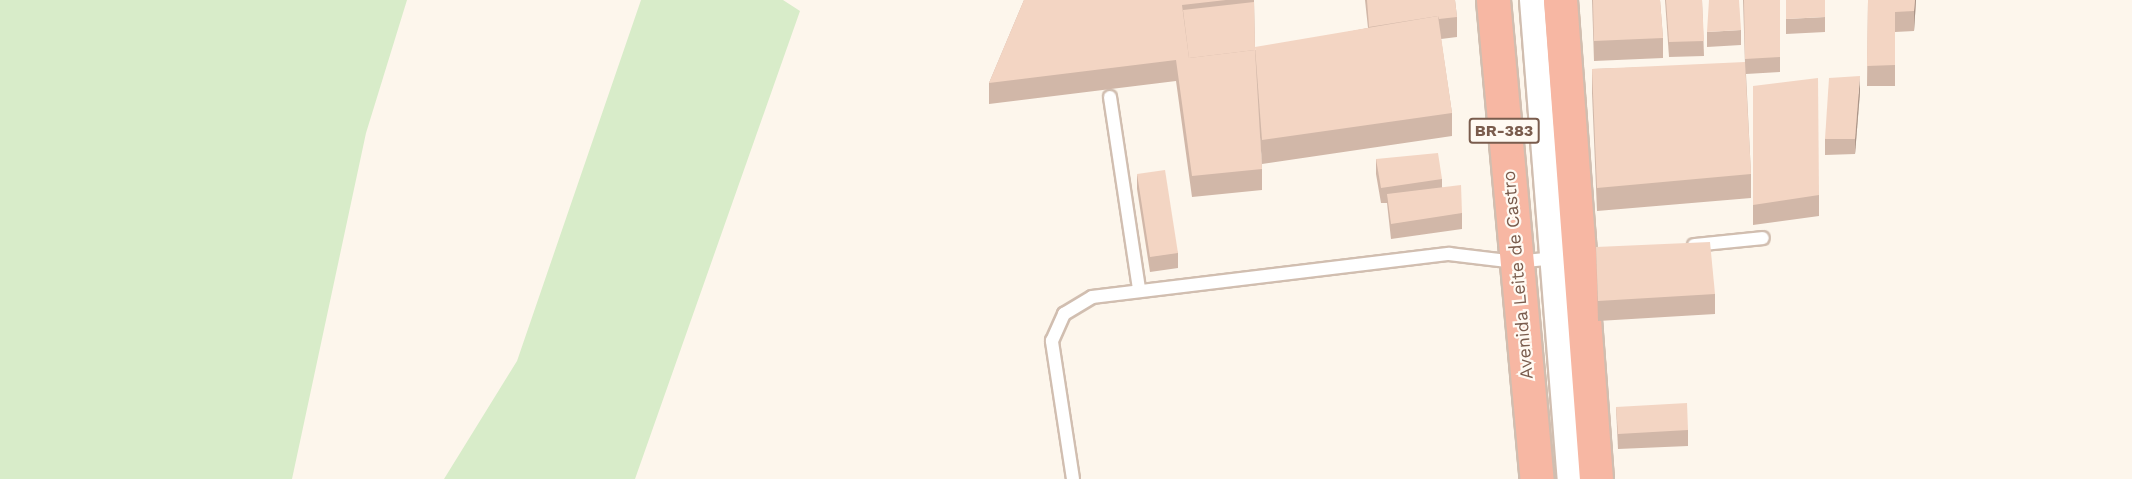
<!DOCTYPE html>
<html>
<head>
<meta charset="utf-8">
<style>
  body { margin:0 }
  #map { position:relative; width:2132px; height:479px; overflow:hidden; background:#fdf6ec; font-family:"Work Sans",sans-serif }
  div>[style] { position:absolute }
  .green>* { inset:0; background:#d8ecc9 }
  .roads { filter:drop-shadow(2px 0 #d1beb0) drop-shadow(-2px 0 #d1beb0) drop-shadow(0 2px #d1beb0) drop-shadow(0 -2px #d1beb0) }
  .lane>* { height:12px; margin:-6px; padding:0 6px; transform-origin:6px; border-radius:6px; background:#fff }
  .street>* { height:24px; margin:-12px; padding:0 12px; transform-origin:12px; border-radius:12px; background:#fff }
  .highway>* { height:33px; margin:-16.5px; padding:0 16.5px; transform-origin:16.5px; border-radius:16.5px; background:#f7b7a3 }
  .wall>* { inset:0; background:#d1b7a8 }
  .shaded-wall>* { inset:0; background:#aa9588 }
  .building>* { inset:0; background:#f3d5c3 }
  span { translate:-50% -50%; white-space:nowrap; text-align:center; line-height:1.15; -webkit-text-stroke:4.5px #fffaf3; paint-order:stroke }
  .shield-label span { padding:2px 4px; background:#fffaf3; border:2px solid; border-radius:4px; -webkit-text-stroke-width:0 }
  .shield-label { font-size:16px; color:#7a5c4d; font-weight:700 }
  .street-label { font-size:18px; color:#7a5c4d }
</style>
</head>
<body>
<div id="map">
  <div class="green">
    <i style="clip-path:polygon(0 0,407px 0,366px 133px,292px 479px,0 479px)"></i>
    <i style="clip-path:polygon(641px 0,783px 0,800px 11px,635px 479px,444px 479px,517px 361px)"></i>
  </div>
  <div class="roads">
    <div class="lane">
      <i style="left:1110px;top:97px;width:194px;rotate:81.4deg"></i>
      <i style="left:1694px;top:245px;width:69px;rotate:-5.8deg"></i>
      <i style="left:1073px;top:479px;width:140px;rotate:-98.7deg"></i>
      <i style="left:1052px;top:341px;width:30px;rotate:-66deg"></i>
      <i style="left:1064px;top:314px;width:33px;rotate:-31deg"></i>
      <i style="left:1092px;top:297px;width:360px;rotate:-6.9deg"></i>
      <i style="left:1449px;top:254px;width:67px;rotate:6.8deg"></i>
      <i style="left:1516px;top:262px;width:39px;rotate:-6deg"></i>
    </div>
    <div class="street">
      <i style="left:1532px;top:0;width:481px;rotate:85.5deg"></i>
    </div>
    <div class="highway">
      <i style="left:1493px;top:0;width:481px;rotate:84.8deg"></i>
      <i style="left:1560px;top:0;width:480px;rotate:85.7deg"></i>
    </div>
  </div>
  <div class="wall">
    <i style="clip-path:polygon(1024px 0,1254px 0,1255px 50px,1368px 28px,1365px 0,1455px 0,1457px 17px,1457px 37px,1441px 39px,1452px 113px,1452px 136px,1262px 164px,1259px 124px,1262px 169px,1262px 190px,1192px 197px,1176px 81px,989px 104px,989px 83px)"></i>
    <i style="clip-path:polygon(1592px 0,1660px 0,1663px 38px,1663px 58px,1594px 61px)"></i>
    <i style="clip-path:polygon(1665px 0,1702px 0,1704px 56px,1669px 57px)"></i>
    <i style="clip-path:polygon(1743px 0,1780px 0,1780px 72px,1746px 74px,1751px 174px,1751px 198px,1597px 211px,1592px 93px,1592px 69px,1745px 64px)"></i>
    <i style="clip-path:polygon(1868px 0,1916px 0,1914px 31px,1895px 32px,1895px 86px,1867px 86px)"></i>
    <i style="clip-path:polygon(1825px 17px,1825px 32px,1786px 34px,1786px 19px)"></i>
    <i style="clip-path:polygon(1741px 30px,1741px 45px,1707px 47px,1707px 32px)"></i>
    <i style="clip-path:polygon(1753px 86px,1819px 195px,1819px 216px,1753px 225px)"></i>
    <i style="clip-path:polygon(1860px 92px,1855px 154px,1825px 155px,1825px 139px)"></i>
    <i style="clip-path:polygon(1376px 159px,1442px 179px,1442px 187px,1462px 213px,1462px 229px,1391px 239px,1387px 203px,1381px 203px,1376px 174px)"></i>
    <i style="clip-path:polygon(1137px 174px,1178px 253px,1178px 268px,1150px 272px,1137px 189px)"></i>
    <i style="clip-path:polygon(1596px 247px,1715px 294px,1715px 314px,1598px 321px)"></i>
    <i style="clip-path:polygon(1616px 407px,1688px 430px,1688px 446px,1618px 449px)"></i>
  </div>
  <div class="shaded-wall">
    <i style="clip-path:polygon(1915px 0,1916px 0,1914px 31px,1914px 11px)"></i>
    <i style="clip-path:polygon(1860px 76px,1860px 92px,1855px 154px,1855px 139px)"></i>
  </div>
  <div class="building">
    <i style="clip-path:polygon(1024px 0,1226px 0,1182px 5px,1189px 58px,1255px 50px,1262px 169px,1192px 176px,1176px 60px,989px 83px)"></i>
    <i style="clip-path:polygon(1367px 0,1455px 0,1457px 17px,1439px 19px,1438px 16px,1369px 27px)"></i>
    <i style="clip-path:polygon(1593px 0,1660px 0,1663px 38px,1594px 41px)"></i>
    <i style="clip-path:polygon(1666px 0,1702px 0,1704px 41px,1669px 42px)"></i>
    <i style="clip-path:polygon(1709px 0,1739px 0,1741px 30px,1707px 32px)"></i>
    <i style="clip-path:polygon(1744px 0,1780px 0,1780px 57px,1745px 59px)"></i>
    <i style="clip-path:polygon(1786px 0,1825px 0,1825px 17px,1786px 19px)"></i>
    <i style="clip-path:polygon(1868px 0,1915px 0,1914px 11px,1895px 12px,1895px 65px,1867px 66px)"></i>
    <i style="clip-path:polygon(1254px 2px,1255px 50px,1189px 58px,1183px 10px)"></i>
    <i style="clip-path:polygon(1438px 16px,1452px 113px,1262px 140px,1255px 47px)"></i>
    <i style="clip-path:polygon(1745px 62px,1751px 174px,1597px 188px,1592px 69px)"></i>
    <i style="clip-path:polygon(1860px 76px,1855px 139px,1825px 139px,1829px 78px)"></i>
    <i style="clip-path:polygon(1818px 78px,1819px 195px,1753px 205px,1753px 86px)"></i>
    <i style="clip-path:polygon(1438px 153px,1442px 179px,1381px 188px,1376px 159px)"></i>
    <i style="clip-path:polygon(1165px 170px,1178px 253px,1150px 257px,1137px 174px)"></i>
    <i style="clip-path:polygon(1461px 185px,1462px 213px,1391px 224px,1387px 194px)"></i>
    <i style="clip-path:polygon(1710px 242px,1715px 294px,1598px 301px,1596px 247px)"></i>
    <i style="clip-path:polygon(1687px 403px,1688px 430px,1618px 434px,1616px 407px)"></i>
  </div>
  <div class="shield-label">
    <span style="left:1504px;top:131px">BR-383</span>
  </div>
  <div class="street-label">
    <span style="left:1518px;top:275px;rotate:-95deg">Avenida Leite de Castro</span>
  </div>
</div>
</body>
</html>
